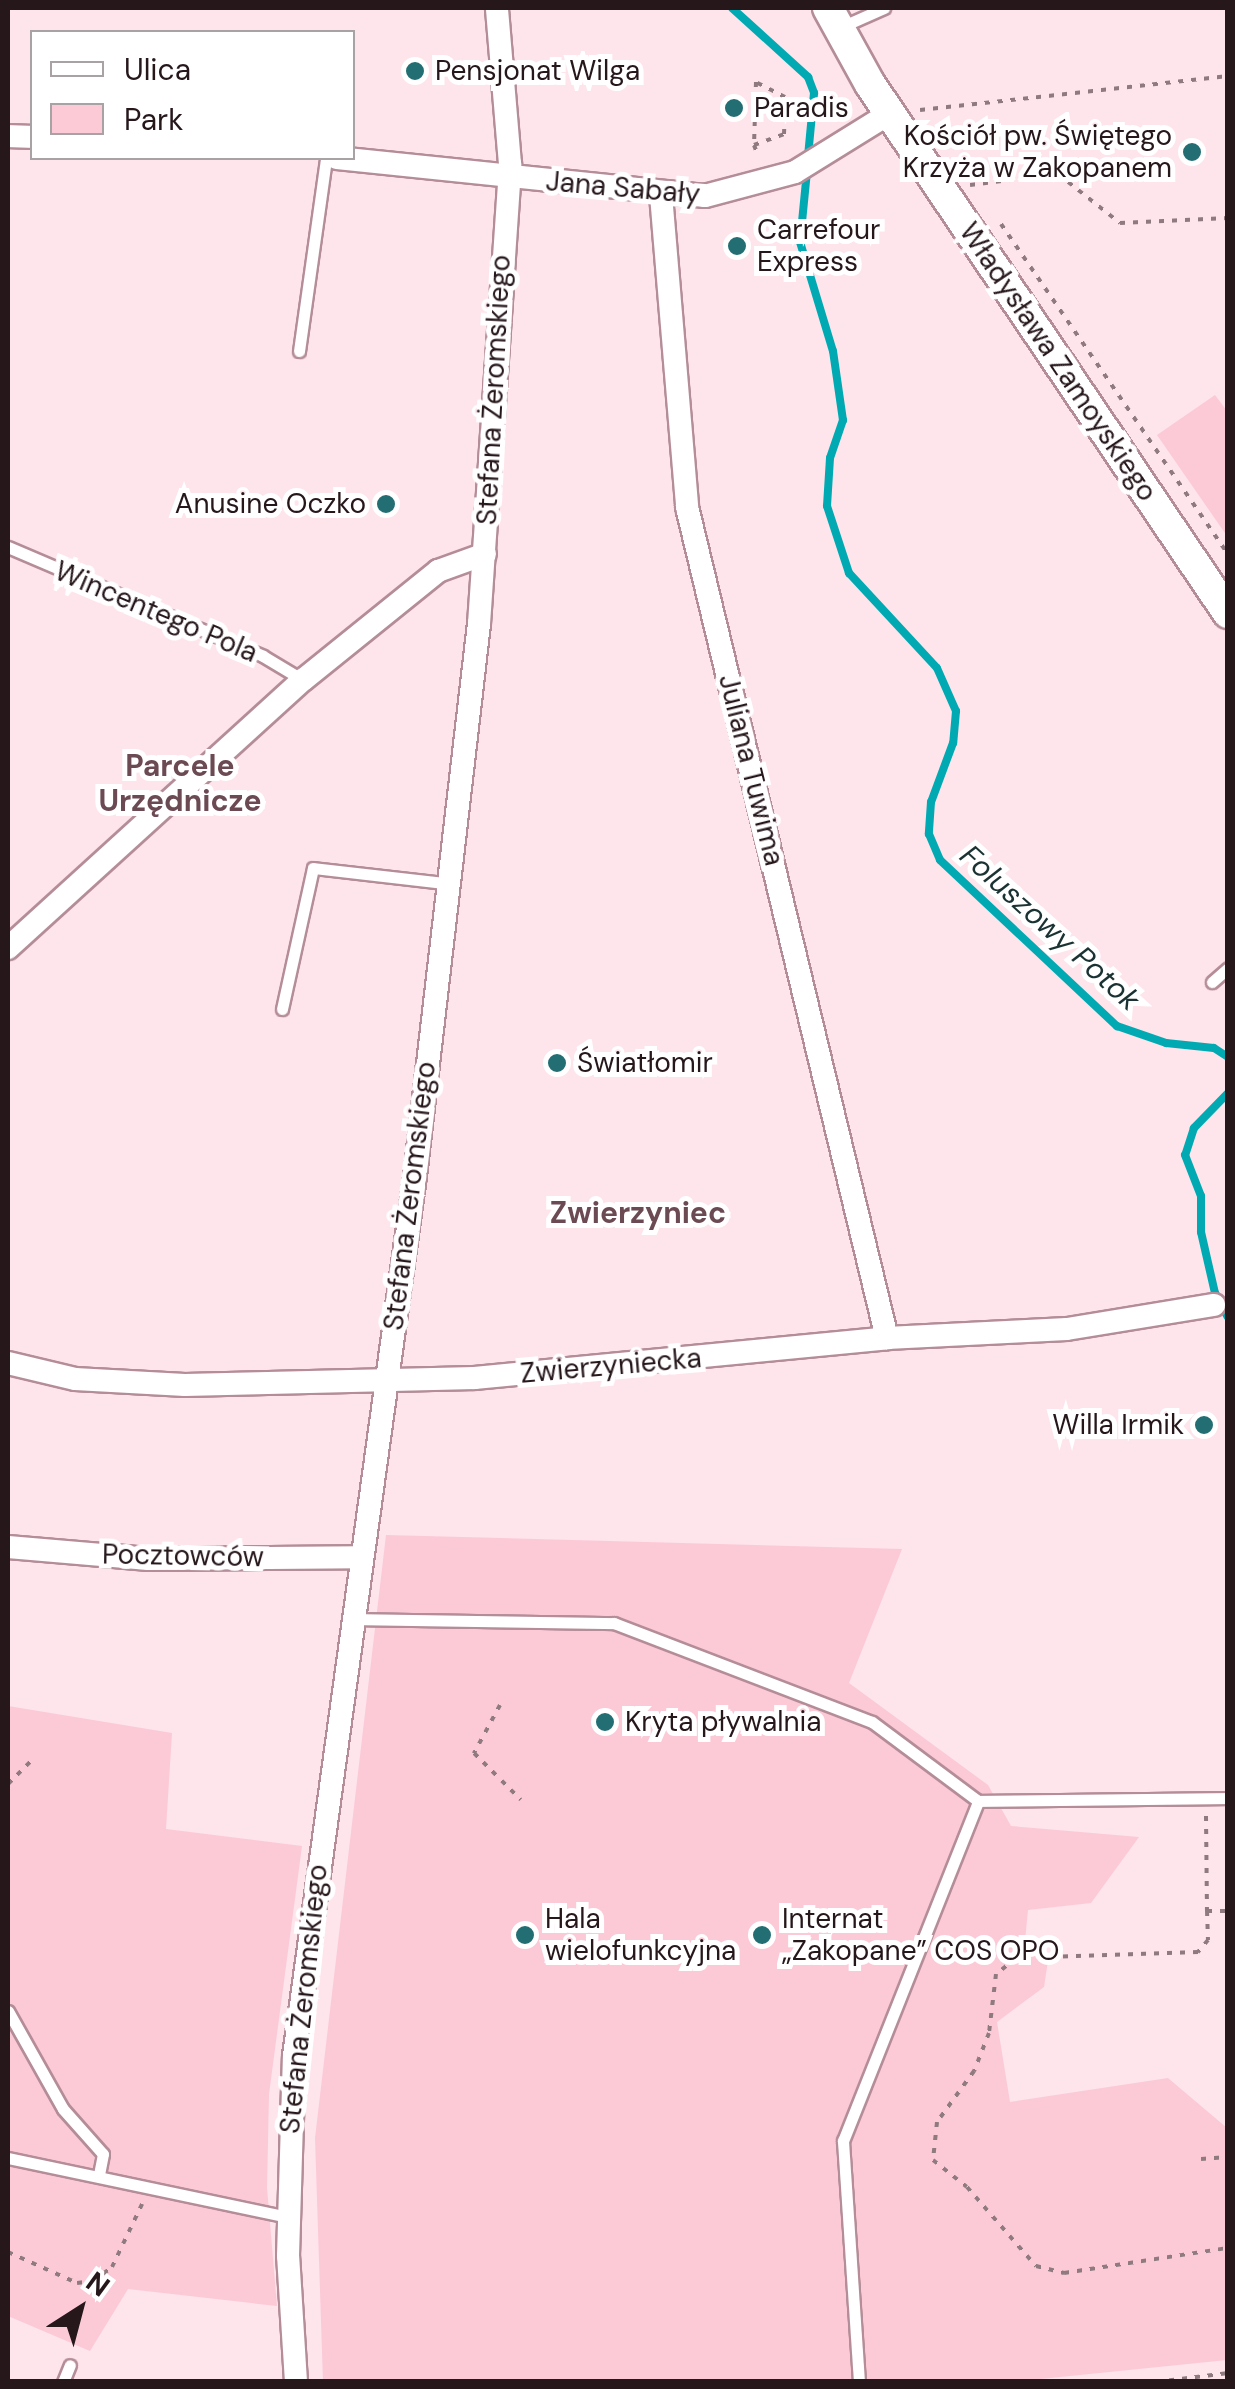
<!DOCTYPE html>
<html>
<head>
<meta charset="utf-8">
<style>
  body { margin:0 }
  #map { position:relative; width:1235px; height:2389px; overflow:hidden; background:#fee4eb; font-family:"DM Sans",sans-serif }
  div>[style] { position:absolute }
  .green>* { inset:0; background:#fcc9d7 }
  .stream>* { height:8px; margin:-4px; padding:0 4px; transform-origin:4px; border-radius:4px; background:#01aab3 }
  .path>* { height:4px; margin-top:-2px; transform-origin:0; background:repeating-linear-gradient(90deg,#8e7a7f 0 5px,transparent 0 13px) }
  .roads { filter:drop-shadow(2px 0 #b48d98) drop-shadow(-2px 0 #b48d98) drop-shadow(0 2px #b48d98) drop-shadow(0 -2px #b48d98) }
  .service>* { height:11px; margin:-5.5px; padding:0 5.5px; transform-origin:5.5px; border-radius:5.5px; background:#fff }
  .minor>* { height:22px; margin:-11px; padding:0 11px; transform-origin:11px; border-radius:11px; background:#fff }
  .tertiary>* { height:30px; margin:-15px; padding:0 15px; transform-origin:15px; border-radius:15px; background:#fff }
  .dots>* { width:28px; height:28px; translate:-50% -50%; box-sizing:border-box; border:5px solid #fff; border-radius:50% }
  span { translate:-50% -50%; white-space:nowrap; text-align:center; line-height:1.15; -webkit-text-stroke:10px #fff; paint-order:stroke }
  .poi-label { font-size:28px; color:#26171b }
  .left { translate:0 -50%; text-align:left }
  .right { translate:-100% -50%; text-align:right }
  .street-label { font-size:28px; color:#26171b }
  .neighbourhood-label { font-size:30px; color:#6c4a54; font-weight:700 }
  .water-label { font-size:30px; color:#1b3233; font-style:italic }
  .frame { position:absolute; inset:0; border:10px solid #26171b; pointer-events:none }
  .legend { position:absolute; left:30px; top:30px; width:325px; height:130px; box-sizing:border-box; background:#fff; border:2px solid #a8a2a4; margin:0; padding:12px 18px; list-style:none; font-size:30px; color:#26171b }
  .legend li { display:flex; align-items:center; gap:20px; height:50px }
  .legend b { width:50px; border:2px solid #a8a2a4 }
  .north { position:absolute; left:30px; top:2259px; width:100px; height:100px; -webkit-text-stroke:8px #fff; paint-order:stroke; rotate:36deg; font-size:28px; font-weight:700; line-height:40px; text-align:center; color:#26171b }
  .north::after { content:''; display:block; margin:auto; width:35px; height:45px; background:#26171b; clip-path:polygon(50% 0,100% 100%,50% 72%,0 100%) }
</style>
</head>
<body>
<div id="map">
  <div class="green">
    <i style="clip-path:polygon(1215px 395px,1227px 411px,1227px 536px,1157px 435px)"></i>
    <i style="clip-path:polygon(386px 1535px,902px 1549px,849px 1683px,988px 1785px,1011px 1826px,1139px 1837px,1091px 1903px,1028px 1910px,1024px 1951px,1049px 1954px,1044px 1987px,997px 2022px,1010px 2102px,1168px 2078px,1227px 2128px,1227px 2360px,1012px 2382px,323px 2382px,315px 2138px)"></i>
    <i style="clip-path:polygon(8px 1706px,172px 1733px,166px 1829px,302px 1846px,269px 2094px,267px 2188px,277px 2306px,128px 2289px,90px 2351px,8px 2316px)"></i>
  </div>
  <div class="stream">
    <i style="left:732px;top:8px;width:103px;rotate:42.2deg"></i>
    <i style="left:808px;top:77px;width:17px;rotate:69deg"></i>
    <i style="left:814px;top:93px;width:64px;rotate:95.4deg"></i>
    <i style="left:807px;top:171px;width:71px;rotate:95.6deg"></i>
    <i style="left:800px;top:242px;width:114px;rotate:73.2deg"></i>
    <i style="left:833px;top:351px;width:70px;rotate:81.8deg"></i>
    <i style="left:843px;top:420px;width:40px;rotate:108.9deg"></i>
    <i style="left:830px;top:458px;width:48px;rotate:93.6deg"></i>
    <i style="left:827px;top:506px;width:71px;rotate:71.8deg"></i>
    <i style="left:849px;top:573px;width:129px;rotate:47.2deg"></i>
    <i style="left:937px;top:668px;width:47px;rotate:66.2deg"></i>
    <i style="left:956px;top:711px;width:32px;rotate:95deg"></i>
    <i style="left:953px;top:743px;width:63px;rotate:110.4deg"></i>
    <i style="left:931px;top:802px;width:32px;rotate:94deg"></i>
    <i style="left:929px;top:834px;width:28px;rotate:67deg"></i>
    <i style="left:940px;top:860px;width:243px;rotate:43.2deg"></i>
    <i style="left:1117px;top:1026px;width:52px;rotate:19.1deg"></i>
    <i style="left:1166px;top:1043px;width:48px;rotate:5.9deg"></i>
    <i style="left:1214px;top:1048px;width:17px;rotate:33deg"></i>
    <i style="left:1228px;top:1093px;width:49px;rotate:134.2deg"></i>
    <i style="left:1194px;top:1128px;width:28px;rotate:108deg"></i>
    <i style="left:1185px;top:1155px;width:44px;rotate:68.7deg"></i>
    <i style="left:1201px;top:1196px;width:36px;rotate:90deg"></i>
    <i style="left:1201px;top:1232px;width:63px;rotate:77.1deg"></i>
    <i style="left:1215px;top:1293px;width:27px;rotate:62deg"></i>
  </div>
  <div class="path">
    <i style="left:920px;top:110px;width:310px;rotate:-6.3deg"></i>
    <i style="left:754px;top:145px;width:32px;rotate:-20deg"></i>
    <i style="left:784px;top:134px;width:37px;rotate:-88deg"></i>
    <i style="left:785px;top:97px;width:33px;rotate:-153deg"></i>
    <i style="left:756px;top:82px;width:63px;rotate:91.8deg"></i>
    <i style="left:754px;top:145px;width:12px;rotate:70deg"></i>
    <i style="left:970px;top:185px;width:89px;rotate:-7.1deg"></i>
    <i style="left:1058px;top:174px;width:79px;rotate:38.3deg"></i>
    <i style="left:1120px;top:223px;width:108px;rotate:-2.7deg"></i>
    <i style="left:1001px;top:224px;width:401px;rotate:55.5deg"></i>
    <i style="left:500px;top:1705px;width:55px;rotate:118.4deg"></i>
    <i style="left:474px;top:1753px;width:66px;rotate:45deg"></i>
    <i style="left:8px;top:1784px;width:33px;rotate:-45deg"></i>
    <i style="left:1206px;top:1816px;width:95px;rotate:89.4deg"></i>
    <i style="left:1207px;top:1911px;width:21px"></i>
    <i style="left:1207px;top:1911px;width:29px;rotate:88deg"></i>
    <i style="left:1208px;top:1940px;width:16px;rotate:130deg"></i>
    <i style="left:1198px;top:1952px;width:182px;rotate:178.1deg"></i>
    <i style="left:1016px;top:1958px;width:26px;rotate:141deg"></i>
    <i style="left:996px;top:1974px;width:59px;rotate:96.8deg"></i>
    <i style="left:989px;top:2033px;width:41px;rotate:111.5deg"></i>
    <i style="left:974px;top:2071px;width:63px;rotate:126deg"></i>
    <i style="left:937px;top:2122px;width:38px;rotate:96deg"></i>
    <i style="left:933px;top:2160px;width:43px;rotate:38.5deg"></i>
    <i style="left:967px;top:2187px;width:105px;rotate:48.9deg"></i>
    <i style="left:1036px;top:2266px;width:29px;rotate:14deg"></i>
    <i style="left:1064px;top:2273px;width:166px;rotate:-8.7deg"></i>
    <i style="left:1226px;top:2092px;width:2px"></i>
    <i style="left:1201px;top:2159px;width:27px;rotate:-4deg"></i>
    <i style="left:8px;top:2252px;width:76px;rotate:24.2deg"></i>
    <i style="left:77px;top:2283px;width:16px;rotate:-7deg"></i>
    <i style="left:93px;top:2281px;width:24px;rotate:-36deg"></i>
    <i style="left:112px;top:2267px;width:70px;rotate:-64.5deg"></i>
    <i style="left:1156px;top:2382px;width:73px;rotate:-7.1deg"></i>
  </div>
  <div class="roads">
    <div class="service">
      <i style="left:841px;top:27px;width:47px;rotate:-23.8deg"></i>
      <i style="left:299px;top:351px;width:195px;rotate:-82deg"></i>
      <i style="left:8px;top:547px;width:277px;rotate:23.1deg"></i>
      <i style="left:263px;top:656px;width:47px;rotate:31deg"></i>
      <i style="left:1212px;top:982px;width:21px;rotate:-41deg"></i>
      <i style="left:282px;top:1009px;width:144px;rotate:-77.6deg"></i>
      <i style="left:313px;top:868px;width:133px;rotate:6.5deg"></i>
      <i style="left:354px;top:1619px;width:260px;rotate:0.9deg"></i>
      <i style="left:614px;top:1623px;width:276px;rotate:21deg"></i>
      <i style="left:872px;top:1722px;width:132px;rotate:36.7deg"></i>
      <i style="left:978px;top:1801px;width:250px;rotate:-0.7deg"></i>
      <i style="left:8px;top:2011px;width:112px;rotate:60.7deg"></i>
      <i style="left:63px;top:2109px;width:60px;rotate:48.4deg"></i>
      <i style="left:103px;top:2154px;width:20px;rotate:101deg"></i>
      <i style="left:8px;top:2158px;width:286px;rotate:11.9deg"></i>
      <i style="left:63px;top:2382px;width:18px;rotate:-68deg"></i>
      <i style="left:859px;top:2382px;width:242px;rotate:-93.8deg"></i>
      <i style="left:843px;top:2141px;width:366px;rotate:-68.3deg"></i>
    </div>
    <div class="minor">
      <i style="left:8px;top:136px;width:24px;rotate:2deg"></i>
      <i style="left:337px;top:158px;width:370px;rotate:5.9deg"></i>
      <i style="left:705px;top:196px;width:93px;rotate:-14.9deg"></i>
      <i style="left:795px;top:172px;width:112px;rotate:-31.8deg"></i>
      <i style="left:661px;top:195px;width:313px;rotate:85.2deg"></i>
      <i style="left:687px;top:507px;width:855px;rotate:76.47deg"></i>
      <i style="left:8px;top:948px;width:399px;rotate:-42.3deg"></i>
      <i style="left:303px;top:680px;width:174px;rotate:-38.9deg"></i>
      <i style="left:438px;top:571px;width:50px;rotate:-19.9deg"></i>
      <i style="left:8px;top:1363px;width:69px;rotate:13.4deg"></i>
      <i style="left:75px;top:1379px;width:110px;rotate:3.1deg"></i>
      <i style="left:185px;top:1385px;width:290px;rotate:-1.4deg"></i>
      <i style="left:475px;top:1378px;width:414px;rotate:-5.5deg"></i>
      <i style="left:887px;top:1338px;width:180px;rotate:-2.9deg"></i>
      <i style="left:1067px;top:1329px;width:149px;rotate:-9.3deg"></i>
      <i style="left:8px;top:1547px;width:141px;rotate:4.9deg"></i>
      <i style="left:148px;top:1559px;width:211px;rotate:-0.5deg"></i>
      <i style="left:296px;top:2382px;width:126px;rotate:-93.6deg"></i>
      <i style="left:288px;top:2256px;width:200px;rotate:-88.3deg"></i>
      <i style="left:294px;top:2056px;width:888px;rotate:-82.17deg"></i>
      <i style="left:415px;top:1176px;width:556px;rotate:-83.39deg"></i>
      <i style="left:479px;top:624px;width:461px;rotate:-86.1deg"></i>
      <i style="left:510px;top:164px;width:157px;rotate:-94.8deg"></i>
    </div>
    <div class="tertiary">
      <i style="left:828px;top:8px;width:87px;rotate:61.1deg"></i>
      <i style="left:870px;top:84px;width:639px;rotate:55.91deg"></i>
    </div>
  </div>
  <div class="dots">
    <i style="left:415px;top:71px;background:#226e73"></i>
    <i style="left:734px;top:108px;background:#226e73"></i>
    <i style="left:1192px;top:152px;background:#226e73"></i>
    <i style="left:737px;top:246px;background:#226e73"></i>
    <i style="left:386px;top:504px;background:#226e73"></i>
    <i style="left:557px;top:1063px;background:#226e73"></i>
    <i style="left:1204px;top:1425px;background:#226e73"></i>
    <i style="left:605px;top:1722px;background:#226e73"></i>
    <i style="left:525px;top:1935px;background:#226e73"></i>
    <i style="left:762px;top:1935px;background:#226e73"></i>
  </div>
  <div class="poi-label">
    <span class="left" style="left:435px;top:71px">Pensjonat Wilga</span>
    <span class="left" style="left:754px;top:108px">Paradis</span>
    <span class="right" style="left:1172px;top:152px">Kościół pw. Świętego<br>Krzyża w Zakopanem</span>
    <span class="left" style="left:757px;top:246px">Carrefour<br>Express</span>
    <span class="right" style="left:366px;top:504px">Anusine Oczko</span>
    <span class="left" style="left:577px;top:1063px">Światłomir</span>
    <span class="right" style="left:1184px;top:1425px">Willa Irmik</span>
    <span class="left" style="left:625px;top:1722px">Kryta pływalnia</span>
    <span class="left" style="left:545px;top:1935px">Hala<br>wielofunkcyjna</span>
    <span class="left" style="left:782px;top:1935px">Internat<br>„Zakopane” COS OPO</span>
  </div>
  <div class="street-label">
    <span style="left:623px;top:188px;rotate:5deg">Jana Sabały</span>
    <span style="left:1058px;top:362px;rotate:56deg">Władysława Zamoyskiego</span>
    <span style="left:494px;top:390px;rotate:-87deg">Stefana Żeromskiego</span>
    <span style="left:156px;top:612px;rotate:23deg">Wincentego Pola</span>
    <span style="left:751px;top:770px;rotate:76deg">Juliana Tuwima</span>
    <span style="left:410px;top:1196px;rotate:-83deg">Stefana Żeromskiego</span>
    <span style="left:611px;top:1366px;rotate:-5deg">Zwierzyniecka</span>
    <span style="left:183px;top:1556px;rotate:1deg">Pocztowców</span>
    <span style="left:304px;top:1999px;rotate:-84deg">Stefana Żeromskiego</span>
  </div>
  <div class="neighbourhood-label">
    <span style="left:180px;top:783px">Parcele<br>Urzędnicze</span>
    <span style="left:638px;top:1213px">Zwierzyniec</span>
  </div>
  <div class="water-label">
    <span style="left:1050px;top:928px;rotate:42deg">Foluszowy Potok</span>
  </div>
  <div class="frame"></div>
  <ul class="legend">
  <li><b style="height:12px;background:#fff"></b>Ulica</li>
  <li><b style="height:28px;background:#fcc9d7"></b>Park</li>
  </ul>
  <div class="north">N</div>
</div>
</body>
</html>
